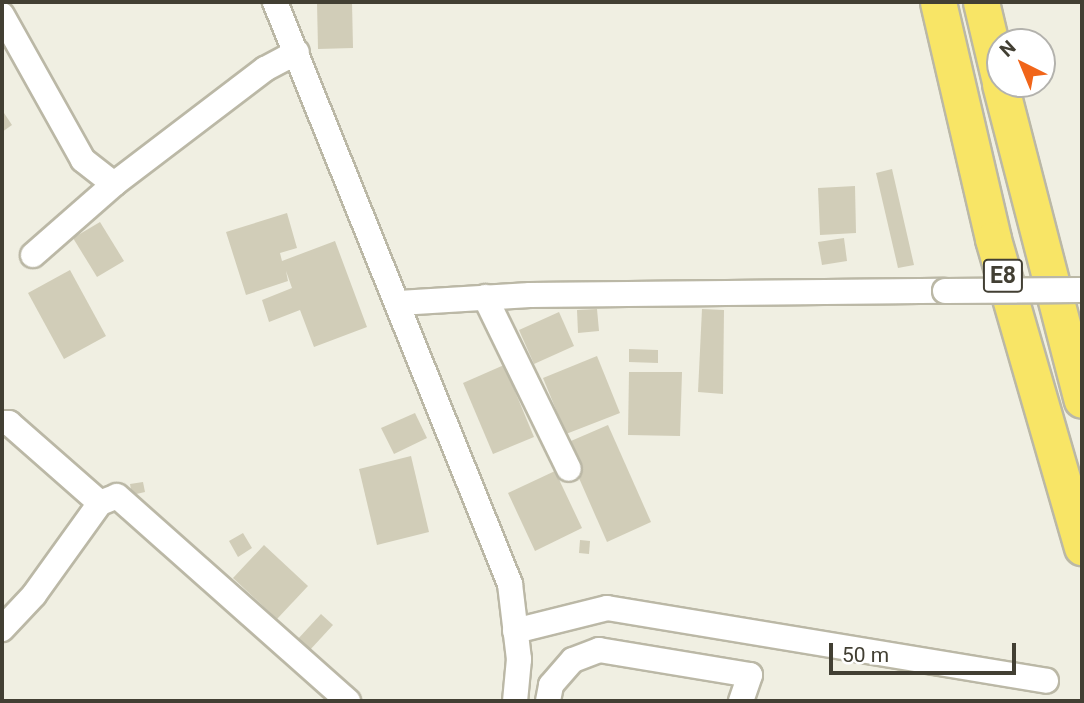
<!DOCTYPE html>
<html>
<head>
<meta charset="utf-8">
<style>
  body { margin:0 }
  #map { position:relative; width:1084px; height:703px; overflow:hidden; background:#f0efe2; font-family:Roboto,sans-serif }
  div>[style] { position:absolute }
  .building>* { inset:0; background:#d1cdb8 }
  .roads { filter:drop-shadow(2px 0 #bbb8a6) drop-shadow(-2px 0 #bbb8a6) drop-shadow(0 2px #bbb8a6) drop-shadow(0 -2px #bbb8a6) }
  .minor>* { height:24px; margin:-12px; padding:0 12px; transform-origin:12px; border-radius:12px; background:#fff }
  .highway>* { height:35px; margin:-17.5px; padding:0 17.5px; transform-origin:17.5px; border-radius:17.5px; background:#f8e566 }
  .bridges { filter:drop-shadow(2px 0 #bbb8a6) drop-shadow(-2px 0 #bbb8a6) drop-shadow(0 2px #bbb8a6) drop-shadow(0 -2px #bbb8a6) }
  .minor-bridge>* { height:24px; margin:-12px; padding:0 12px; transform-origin:12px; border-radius:12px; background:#fff }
  span { translate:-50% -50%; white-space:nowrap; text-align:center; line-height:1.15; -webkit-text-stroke:5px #fff; paint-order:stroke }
  .shield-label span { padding:2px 5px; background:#fff; border:2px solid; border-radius:5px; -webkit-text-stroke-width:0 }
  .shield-label { font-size:23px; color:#423f33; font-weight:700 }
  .frame { position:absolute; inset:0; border:4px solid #423f33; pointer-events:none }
  .north { position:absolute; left:986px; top:28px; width:70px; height:70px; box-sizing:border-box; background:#fff; border:2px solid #b3b2ad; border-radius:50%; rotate:317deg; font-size:19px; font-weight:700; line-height:28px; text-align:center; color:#423f33 }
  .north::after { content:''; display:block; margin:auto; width:24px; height:32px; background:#f16519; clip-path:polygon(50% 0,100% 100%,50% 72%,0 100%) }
  .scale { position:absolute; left:829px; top:643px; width:187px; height:32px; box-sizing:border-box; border:4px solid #423f33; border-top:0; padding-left:9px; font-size:21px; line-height:24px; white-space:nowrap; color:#423f33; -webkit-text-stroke:5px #fff; paint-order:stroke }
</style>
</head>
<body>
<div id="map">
  <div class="building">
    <i style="clip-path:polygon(317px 2px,352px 2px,353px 48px,318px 49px)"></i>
    <i style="clip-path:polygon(2px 110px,12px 125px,2px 132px)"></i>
    <i style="clip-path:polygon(892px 169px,914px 265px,898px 268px,876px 173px)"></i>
    <i style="clip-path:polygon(855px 186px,856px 233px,820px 235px,818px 188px)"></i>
    <i style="clip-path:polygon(287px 213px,297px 248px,280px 253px,282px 261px,335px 241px,367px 327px,314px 347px,300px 310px,269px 322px,262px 300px,292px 288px,286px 271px,288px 281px,246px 295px,226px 232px)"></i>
    <i style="clip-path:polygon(100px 222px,124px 261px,97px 277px,73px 238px)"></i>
    <i style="clip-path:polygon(844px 238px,847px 261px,822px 265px,818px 242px)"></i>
    <i style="clip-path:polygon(70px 270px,106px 336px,64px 359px,28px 293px)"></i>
    <i style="clip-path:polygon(597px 309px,599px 331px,578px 333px,577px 310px)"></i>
    <i style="clip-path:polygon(702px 309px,724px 310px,723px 394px,698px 392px)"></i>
    <i style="clip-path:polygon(559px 312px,574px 346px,534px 364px,519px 330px)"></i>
    <i style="clip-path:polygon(629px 349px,658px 350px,658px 363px,629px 362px)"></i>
    <i style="clip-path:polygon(597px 356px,620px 413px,566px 434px,543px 378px)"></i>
    <i style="clip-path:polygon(504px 365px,534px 437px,493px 454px,463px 383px)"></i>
    <i style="clip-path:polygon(629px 372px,682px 372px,680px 436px,628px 435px)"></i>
    <i style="clip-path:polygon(415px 413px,427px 438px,394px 454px,381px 428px)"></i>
    <i style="clip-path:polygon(608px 425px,651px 522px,607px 542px,564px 444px)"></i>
    <i style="clip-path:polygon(411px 456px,429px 532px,377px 545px,359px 469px)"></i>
    <i style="clip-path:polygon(555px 471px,582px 528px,535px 551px,508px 493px)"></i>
    <i style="clip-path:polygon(143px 482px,145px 492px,132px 495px,130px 484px)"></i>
    <i style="clip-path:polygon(243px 533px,252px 548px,238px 557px,229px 541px)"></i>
    <i style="clip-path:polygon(580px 540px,590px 541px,589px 554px,579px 553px)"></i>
    <i style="clip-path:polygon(264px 545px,308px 586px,277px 619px,233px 578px)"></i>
    <i style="clip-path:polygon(321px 614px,333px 625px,309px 651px,297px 640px)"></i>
  </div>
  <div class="roads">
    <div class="minor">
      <i style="left:275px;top:2px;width:628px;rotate:68.01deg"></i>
      <i style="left:510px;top:584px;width:76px;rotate:83.2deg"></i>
      <i style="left:519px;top:659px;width:42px;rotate:95.4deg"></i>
      <i style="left:2px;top:15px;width:166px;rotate:60.8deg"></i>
      <i style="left:83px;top:160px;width:39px;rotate:38deg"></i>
      <i style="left:114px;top:184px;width:190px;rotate:-37.3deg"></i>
      <i style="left:265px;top:69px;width:36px;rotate:-28deg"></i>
      <i style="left:33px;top:255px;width:108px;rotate:-41.2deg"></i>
      <i style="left:485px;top:297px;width:191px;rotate:64deg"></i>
      <i style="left:399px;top:303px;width:131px;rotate:-3.5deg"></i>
      <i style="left:530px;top:295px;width:415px;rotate:-0.6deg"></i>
      <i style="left:2px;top:423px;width:7px"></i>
      <i style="left:9px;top:423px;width:121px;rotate:41.3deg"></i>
      <i style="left:100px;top:503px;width:113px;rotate:125.7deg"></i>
      <i style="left:34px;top:595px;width:47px;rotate:133.3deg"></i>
      <i style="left:100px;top:503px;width:18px;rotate:-22deg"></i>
      <i style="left:117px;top:496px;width:309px;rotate:41.6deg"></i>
      <i style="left:515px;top:631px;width:95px;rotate:-14deg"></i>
      <i style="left:607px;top:608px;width:445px;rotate:9.4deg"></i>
      <i style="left:548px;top:701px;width:16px;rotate:-79deg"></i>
      <i style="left:551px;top:685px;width:33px;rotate:-49deg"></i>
      <i style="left:573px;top:660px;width:28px;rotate:-21deg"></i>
      <i style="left:599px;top:650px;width:153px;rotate:9.4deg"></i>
      <i style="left:750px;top:675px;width:28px;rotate:109deg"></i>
    </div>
    <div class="highway">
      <i style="left:938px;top:2px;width:243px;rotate:76.9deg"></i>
      <i style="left:993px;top:239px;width:321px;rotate:73.9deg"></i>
      <i style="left:981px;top:2px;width:82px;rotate:76.6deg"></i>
      <i style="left:1000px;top:84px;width:326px;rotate:75.5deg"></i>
    </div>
  </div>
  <div class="bridges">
    <div class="minor-bridge">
      <i style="left:945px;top:291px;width:137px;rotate:-0.4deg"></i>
    </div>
  </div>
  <div class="shield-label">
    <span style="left:1003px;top:276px">E8</span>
  </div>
  <div class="frame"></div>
  <div class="north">N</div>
  <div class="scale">50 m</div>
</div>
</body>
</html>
